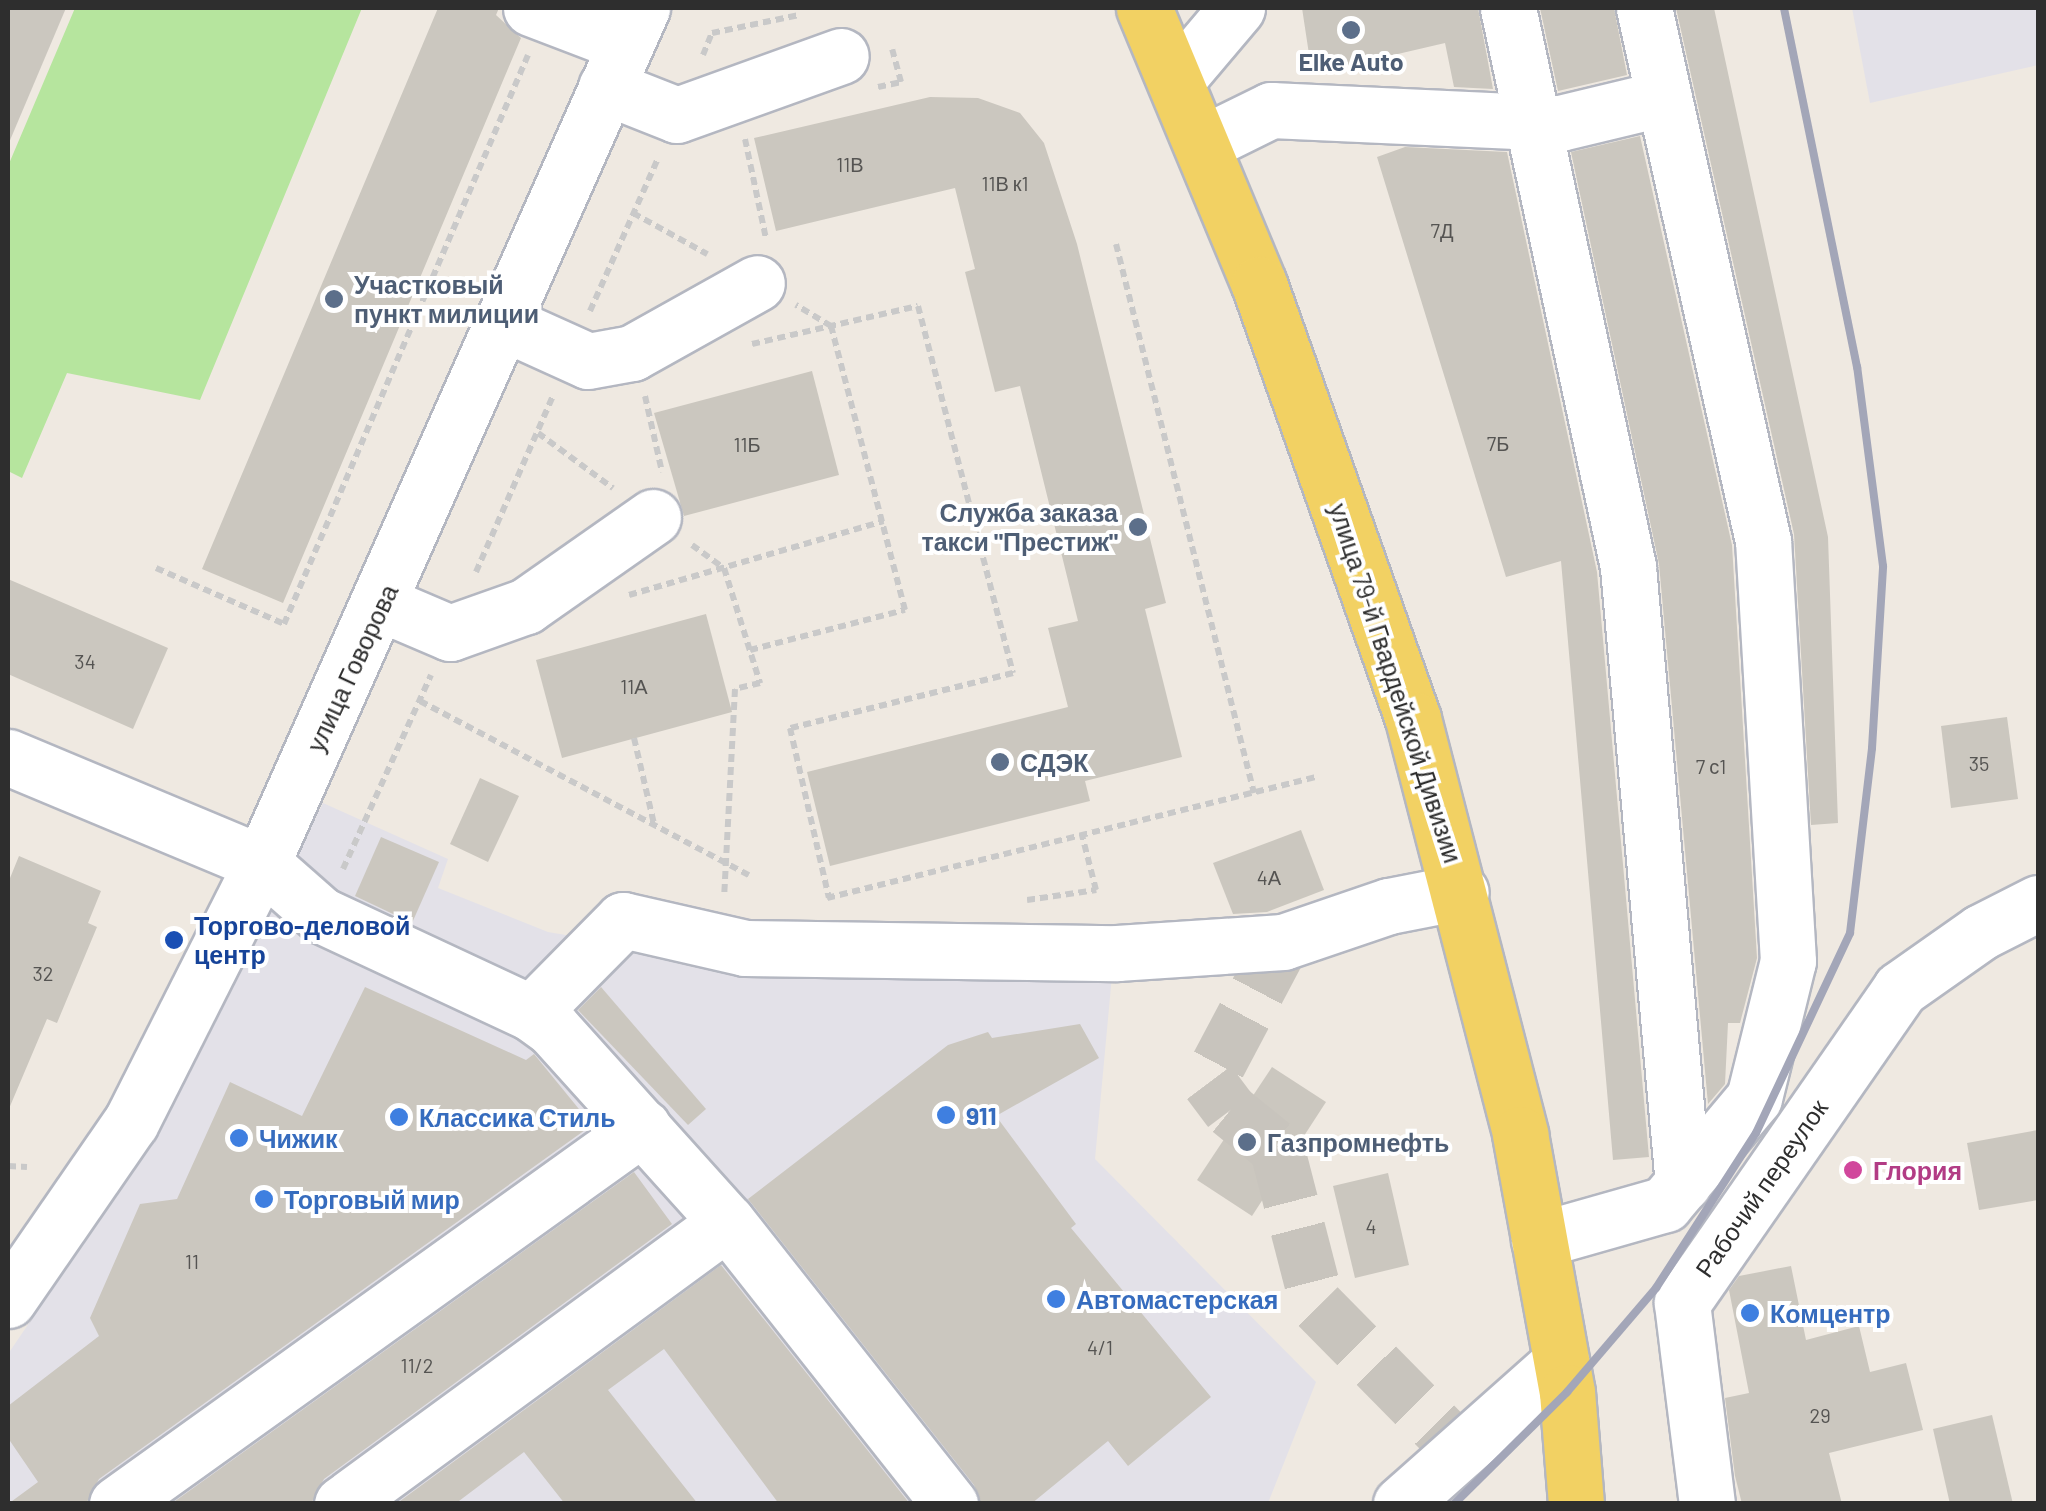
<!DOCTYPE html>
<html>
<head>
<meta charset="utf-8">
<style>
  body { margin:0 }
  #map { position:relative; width:2046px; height:1511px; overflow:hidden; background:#efe9e1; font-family:Barlow,sans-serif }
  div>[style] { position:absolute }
  .industrial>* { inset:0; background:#e3e1e8 }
  .green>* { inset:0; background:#b6e59e }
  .building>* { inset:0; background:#cbc7bf }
  .minor-tunnel>* { height:55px; margin-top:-27.5px; transform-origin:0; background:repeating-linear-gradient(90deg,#c8c4bd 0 55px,transparent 0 83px) }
  .path>* { height:6px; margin-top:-3px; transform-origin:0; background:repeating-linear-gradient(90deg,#c9c9c9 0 8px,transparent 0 13px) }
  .roads { filter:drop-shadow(2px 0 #b4b7c1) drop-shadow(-2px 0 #b4b7c1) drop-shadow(0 2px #b4b7c1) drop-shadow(0 -2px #b4b7c1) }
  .minor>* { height:55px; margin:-27.5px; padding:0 27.5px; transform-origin:27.5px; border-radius:27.5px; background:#fff }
  .major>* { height:55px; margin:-27.5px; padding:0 27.5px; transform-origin:27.5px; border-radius:27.5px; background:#f2d163 }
  .rail>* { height:8px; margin:-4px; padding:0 4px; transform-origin:4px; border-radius:4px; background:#a3a6b8 }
  .dots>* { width:28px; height:28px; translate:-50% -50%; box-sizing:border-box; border:5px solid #fff; border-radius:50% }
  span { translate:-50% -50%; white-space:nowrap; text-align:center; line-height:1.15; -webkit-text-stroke:8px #fff; paint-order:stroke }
  .number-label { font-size:20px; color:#555452 }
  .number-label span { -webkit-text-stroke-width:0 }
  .service-label { font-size:25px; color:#4e5e75; font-weight:700 }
  .left { translate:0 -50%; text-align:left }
  .right { translate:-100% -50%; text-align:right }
  .street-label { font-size:25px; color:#2e2e2e }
  .transit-label { font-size:25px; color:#164399; font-weight:700 }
  .shop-label { font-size:25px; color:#366cbe; font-weight:700 }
  .hotel-label { font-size:25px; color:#b23c85; font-weight:700 }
  .frame { position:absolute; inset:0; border:10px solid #2e2e2e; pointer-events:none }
</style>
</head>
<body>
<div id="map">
  <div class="industrial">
    <i style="clip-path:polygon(1852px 8px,2038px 8px,2038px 65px,1870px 103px)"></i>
    <i style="clip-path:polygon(323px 803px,448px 859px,438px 888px,548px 932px,747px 966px,1113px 965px,1095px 1159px,1316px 1382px,1268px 1503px,8px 1504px,8px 1354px,162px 1128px)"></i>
  </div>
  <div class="green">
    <i style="clip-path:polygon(75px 8px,362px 8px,200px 400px,67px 373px,22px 478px,8px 471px,8px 166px)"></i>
  </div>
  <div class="building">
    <i style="clip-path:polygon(8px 8px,66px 8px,8px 145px)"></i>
    <i style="clip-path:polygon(438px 8px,499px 8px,496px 15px,521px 38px,283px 603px,202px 569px)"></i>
    <i style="clip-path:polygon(1302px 8px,1478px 8px,1493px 89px,1454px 87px,1445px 43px,1312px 74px)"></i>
    <i style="clip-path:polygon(1540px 8px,1614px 8px,1627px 75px,1558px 91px)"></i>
    <i style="clip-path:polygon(1676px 8px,1714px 8px,1828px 537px,1838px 823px,1811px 825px,1794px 534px)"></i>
    <i style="clip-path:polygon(930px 97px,978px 98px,1020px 113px,1044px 143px,1077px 244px,1166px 603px,1145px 609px,1182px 757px,1085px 781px,1090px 801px,830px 866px,807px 772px,1068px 707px,1048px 628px,1078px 621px,1020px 386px,995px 392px,965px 272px,975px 269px,955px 188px,776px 231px,754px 138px)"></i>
    <i style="clip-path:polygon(1640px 136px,1732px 545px,1757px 958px,1740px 1023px,1728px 1023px,1725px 1084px,1708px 1104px,1659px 564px,1571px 152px)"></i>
    <i style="clip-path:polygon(1405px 147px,1507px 152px,1597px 572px,1649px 1157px,1613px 1160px,1561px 561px,1506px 577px,1377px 157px)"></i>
    <i style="clip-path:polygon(812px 371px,839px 475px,684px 516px,654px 413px)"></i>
    <i style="clip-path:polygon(8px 579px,168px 648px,133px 729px,8px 674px)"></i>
    <i style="clip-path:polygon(706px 614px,732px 712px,562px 758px,536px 660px)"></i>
    <i style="clip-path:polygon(2007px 717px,2018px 799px,1951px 808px,1941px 726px)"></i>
    <i style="clip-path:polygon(480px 778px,519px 796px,488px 862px,450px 844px)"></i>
    <i style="clip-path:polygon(1301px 830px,1324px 890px,1267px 912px,1233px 914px,1213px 863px)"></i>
    <i style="clip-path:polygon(381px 837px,439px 862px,412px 923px,355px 896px)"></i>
    <i style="clip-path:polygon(19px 856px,101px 891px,88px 923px,97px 927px,57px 1023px,47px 1019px,8px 1111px,8px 883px)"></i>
    <i style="clip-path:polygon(365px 987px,526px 1060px,534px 1054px,592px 1125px,99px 1479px,86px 1504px,8px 1504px,38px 1482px,8px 1438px,8px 1406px,99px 1336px,90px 1318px,140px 1204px,177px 1199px,230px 1082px,302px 1116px)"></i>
    <i style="clip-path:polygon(601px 987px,706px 1109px,688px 1125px,578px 1010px)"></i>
    <i style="clip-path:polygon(1080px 1024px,1099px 1058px,996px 1116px,1076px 1224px,1071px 1228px,1211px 1397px,1128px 1466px,1108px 1441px,1031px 1504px,981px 1504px,974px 1485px,748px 1199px,948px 1045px,988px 1032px,992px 1038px)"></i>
    <i style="clip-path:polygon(1272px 1067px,1326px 1102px,1252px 1216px,1197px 1180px)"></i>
    <i style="clip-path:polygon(2038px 1130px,2038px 1200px,1979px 1210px,1967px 1143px)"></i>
    <i style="clip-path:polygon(634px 1172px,672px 1224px,324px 1479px,311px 1504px,171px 1504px)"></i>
    <i style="clip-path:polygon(1388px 1173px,1409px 1265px,1355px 1278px,1333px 1186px)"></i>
    <i style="clip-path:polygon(721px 1265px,910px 1504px,779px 1504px,664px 1349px,608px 1390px,698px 1504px,565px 1504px,524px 1452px,455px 1504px,396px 1504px)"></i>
    <i style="clip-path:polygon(1791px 1266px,1806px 1340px,1859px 1326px,1870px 1372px,1906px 1363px,1923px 1430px,1829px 1453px,1842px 1504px,1742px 1504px,1735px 1476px,1725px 1398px,1749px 1393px,1729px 1290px,1739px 1276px)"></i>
    <i style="clip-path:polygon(1992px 1415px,2013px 1504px,1950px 1504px,1933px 1429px)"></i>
  </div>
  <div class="minor-tunnel">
    <i style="left:1283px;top:942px;width:158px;rotate:117.9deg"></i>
    <i style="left:1209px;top:1082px;width:35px;rotate:53deg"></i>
    <i style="left:1230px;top:1110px;width:60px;rotate:39deg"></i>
    <i style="left:1277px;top:1148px;width:163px;rotate:75.5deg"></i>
    <i style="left:1318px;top:1306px;width:199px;rotate:45.4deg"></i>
  </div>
  <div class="path">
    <i style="left:703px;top:55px;width:24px;rotate:-68deg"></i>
    <i style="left:712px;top:33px;width:89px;rotate:-11.7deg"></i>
    <i style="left:878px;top:87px;width:24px;rotate:-12deg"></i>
    <i style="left:901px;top:82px;width:34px;rotate:-105deg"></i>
    <i style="left:745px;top:139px;width:102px;rotate:78.1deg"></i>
    <i style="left:633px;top:213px;width:85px;rotate:29deg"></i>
    <i style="left:1116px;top:244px;width:566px;rotate:75.89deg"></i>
    <i style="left:590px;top:311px;width:167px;rotate:-66deg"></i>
    <i style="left:752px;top:344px;width:170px;rotate:-12.9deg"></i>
    <i style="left:918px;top:306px;width:379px;rotate:75.5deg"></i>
    <i style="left:1013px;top:673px;width:230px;rotate:166.1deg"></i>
    <i style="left:790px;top:728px;width:174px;rotate:77.1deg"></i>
    <i style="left:645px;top:396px;width:78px;rotate:77.4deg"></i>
    <i style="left:538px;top:433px;width:93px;rotate:36.3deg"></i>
    <i style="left:692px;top:545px;width:39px;rotate:36deg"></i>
    <i style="left:724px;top:568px;width:121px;rotate:72.6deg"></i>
    <i style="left:760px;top:683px;width:26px;rotate:167deg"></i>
    <i style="left:735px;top:689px;width:207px;rotate:93deg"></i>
    <i style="left:156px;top:568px;width:140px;rotate:23.6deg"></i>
    <i style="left:284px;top:624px;width:619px;rotate:-66.79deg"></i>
    <i style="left:476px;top:572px;width:192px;rotate:-66.4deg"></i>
    <i style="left:629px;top:595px;width:265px;rotate:-16.2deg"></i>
    <i style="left:750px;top:650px;width:160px;rotate:-14.5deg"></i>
    <i style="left:905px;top:610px;width:293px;rotate:-104.6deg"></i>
    <i style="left:831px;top:326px;width:41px;rotate:-149deg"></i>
    <i style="left:420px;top:701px;width:372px;rotate:27.9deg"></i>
    <i style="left:634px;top:738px;width:88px;rotate:76.9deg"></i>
    <i style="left:343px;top:869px;width:213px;rotate:-65.6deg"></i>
    <i style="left:827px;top:898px;width:504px;rotate:-13.9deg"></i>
    <i style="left:1027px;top:900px;width:70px;rotate:-8.2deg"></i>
    <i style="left:1096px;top:890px;width:57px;rotate:-104.3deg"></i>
    <i style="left:8px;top:1166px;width:19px;rotate:3deg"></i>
  </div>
  <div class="roads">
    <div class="minor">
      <i style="left:531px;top:8px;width:101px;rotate:21deg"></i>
      <i style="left:1508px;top:8px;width:572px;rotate:77.88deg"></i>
      <i style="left:1628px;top:567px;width:619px;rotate:84.91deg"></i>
      <i style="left:1177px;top:79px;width:93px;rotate:-49.8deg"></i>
      <i style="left:606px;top:87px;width:76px;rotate:21.5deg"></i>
      <i style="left:677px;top:115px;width:174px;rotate:-19.8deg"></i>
      <i style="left:1204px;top:143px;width:75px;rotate:-26.2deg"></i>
      <i style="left:1271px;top:110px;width:289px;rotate:2.6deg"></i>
      <i style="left:1560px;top:123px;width:107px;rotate:-13.5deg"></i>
      <i style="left:504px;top:323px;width:92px;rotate:24.3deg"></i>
      <i style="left:588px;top:361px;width:45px;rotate:-10.3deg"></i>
      <i style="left:632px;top:353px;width:143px;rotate:-29.2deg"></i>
      <i style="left:382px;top:604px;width:74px;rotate:23.1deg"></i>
      <i style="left:450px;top:633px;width:81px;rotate:-19.6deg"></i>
      <i style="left:526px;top:606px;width:155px;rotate:-35deg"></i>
      <i style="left:8px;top:757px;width:275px;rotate:22.7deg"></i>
      <i style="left:262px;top:863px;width:79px;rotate:41.4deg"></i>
      <i style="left:321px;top:915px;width:232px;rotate:25deg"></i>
      <i style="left:531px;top:1013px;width:27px;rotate:36deg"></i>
      <i style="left:553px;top:1029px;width:260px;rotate:48deg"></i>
      <i style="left:727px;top:1222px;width:360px;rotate:51.7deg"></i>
      <i style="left:531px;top:1013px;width:131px;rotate:-45.3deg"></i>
      <i style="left:623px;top:920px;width:125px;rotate:12.9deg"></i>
      <i style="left:745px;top:948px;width:372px;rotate:0.8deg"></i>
      <i style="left:1117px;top:953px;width:166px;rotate:-3.8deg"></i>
      <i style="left:1283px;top:942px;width:112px;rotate:-18.8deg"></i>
      <i style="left:1389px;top:906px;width:73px;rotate:-11deg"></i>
      <i style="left:1539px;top:1240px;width:131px;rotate:-15.9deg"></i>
      <i style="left:1665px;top:1204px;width:138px;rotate:-50deg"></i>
      <i style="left:1754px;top:1098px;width:141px;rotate:-76.1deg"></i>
      <i style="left:1788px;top:961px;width:421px;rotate:-93.4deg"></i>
      <i style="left:1763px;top:541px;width:546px;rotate:-102.59deg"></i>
      <i style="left:8px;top:1300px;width:216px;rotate:-55.4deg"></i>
      <i style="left:131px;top:1122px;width:290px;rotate:-63.2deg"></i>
      <i style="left:262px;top:863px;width:936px;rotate:-66.04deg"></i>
      <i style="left:117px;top:1504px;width:647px;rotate:-35.63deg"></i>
      <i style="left:342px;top:1504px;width:477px;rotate:-36.2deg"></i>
      <i style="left:1401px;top:1504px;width:214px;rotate:-41.6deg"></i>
      <i style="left:1707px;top:1504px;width:203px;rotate:-97.1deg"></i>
      <i style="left:1682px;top:1303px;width:382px;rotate:-55.2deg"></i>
      <i style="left:1900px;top:989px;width:99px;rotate:-35.1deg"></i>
      <i style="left:1981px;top:932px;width:64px;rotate:-27deg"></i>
    </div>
    <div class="major">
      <i style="left:1144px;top:8px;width:299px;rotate:67.4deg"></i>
      <i style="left:1259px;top:284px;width:461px;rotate:70.5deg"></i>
      <i style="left:1413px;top:719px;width:429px;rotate:75.5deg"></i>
      <i style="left:1520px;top:1134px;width:262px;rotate:79.7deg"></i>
      <i style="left:1567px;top:1392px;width:112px;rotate:85.4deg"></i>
    </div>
  </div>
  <div class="rail">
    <i style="left:1454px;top:1504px;width:159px;rotate:-44.7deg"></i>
    <i style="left:1567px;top:1392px;width:137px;rotate:-49.4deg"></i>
    <i style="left:1656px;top:1288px;width:184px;rotate:-57.2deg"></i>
    <i style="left:1756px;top:1133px;width:221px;rotate:-64.8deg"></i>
    <i style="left:1850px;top:933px;width:186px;rotate:-83.2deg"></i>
    <i style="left:1872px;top:748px;width:182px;rotate:-86.5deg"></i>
    <i style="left:1883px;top:566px;width:201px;rotate:-97.4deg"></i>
    <i style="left:1857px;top:367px;width:366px;rotate:-101.5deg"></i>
  </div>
  <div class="dots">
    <i style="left:1351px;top:30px;background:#5c6f8a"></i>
    <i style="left:334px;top:299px;background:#5c6f8a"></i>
    <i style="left:1138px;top:527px;background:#5c6f8a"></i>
    <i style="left:1000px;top:762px;background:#5c6f8a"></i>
    <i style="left:174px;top:940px;background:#1a4fb4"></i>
    <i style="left:946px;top:1115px;background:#3f7fe0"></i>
    <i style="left:399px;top:1117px;background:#3f7fe0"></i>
    <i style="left:239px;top:1138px;background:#3f7fe0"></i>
    <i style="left:1247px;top:1142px;background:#5c6f8a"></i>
    <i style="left:1853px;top:1170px;background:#d1479c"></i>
    <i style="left:264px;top:1199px;background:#3f7fe0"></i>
    <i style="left:1056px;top:1299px;background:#3f7fe0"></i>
    <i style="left:1750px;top:1313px;background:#3f7fe0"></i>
  </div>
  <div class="number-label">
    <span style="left:850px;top:164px">11В</span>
    <span style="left:1005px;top:183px">11В к1</span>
    <span style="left:1442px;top:230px">7Д</span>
    <span style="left:1498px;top:443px">7Б</span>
    <span style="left:747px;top:444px">11Б</span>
    <span style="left:85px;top:661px">34</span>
    <span style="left:634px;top:686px">11А</span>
    <span style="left:1979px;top:763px">35</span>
    <span style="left:1711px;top:766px">7 с1</span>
    <span style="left:1269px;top:877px">4А</span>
    <span style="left:43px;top:973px">32</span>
    <span style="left:1371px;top:1226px">4</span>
    <span style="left:192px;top:1261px">11</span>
    <span style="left:1100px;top:1347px">4/1</span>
    <span style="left:417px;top:1365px">11/2</span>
    <span style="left:1820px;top:1415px">29</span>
  </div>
  <div class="service-label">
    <span style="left:1351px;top:61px">Elke Auto</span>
    <span class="left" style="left:354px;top:299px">Участковый<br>пункт милиции</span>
    <span class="right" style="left:1118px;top:527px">Служба заказа<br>такси "Престиж"</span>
    <span class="left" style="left:1020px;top:762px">СДЭК</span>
    <span class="left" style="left:1267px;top:1142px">Газпромнефть</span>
  </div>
  <div class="street-label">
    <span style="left:352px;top:668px;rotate:-65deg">улица Говорова</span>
    <span style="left:1396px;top:683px;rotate:72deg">улица 79-й Гвардейской Дивизии</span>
    <span style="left:1761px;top:1188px;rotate:-55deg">Рабочий переулок</span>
  </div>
  <div class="transit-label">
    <span class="left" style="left:194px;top:940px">Торгово-деловой<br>центр</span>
  </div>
  <div class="shop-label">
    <span class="left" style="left:966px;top:1115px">911</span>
    <span class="left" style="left:419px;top:1117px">Классика Стиль</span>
    <span class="left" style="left:259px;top:1138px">Чижик</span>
    <span class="left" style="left:284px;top:1199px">Торговый мир</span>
    <span class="left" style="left:1076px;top:1299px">Автомастерская</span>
    <span class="left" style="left:1770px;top:1313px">Комцентр</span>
  </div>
  <div class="hotel-label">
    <span class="left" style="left:1873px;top:1170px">Глория</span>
  </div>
  <div class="frame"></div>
</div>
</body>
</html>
